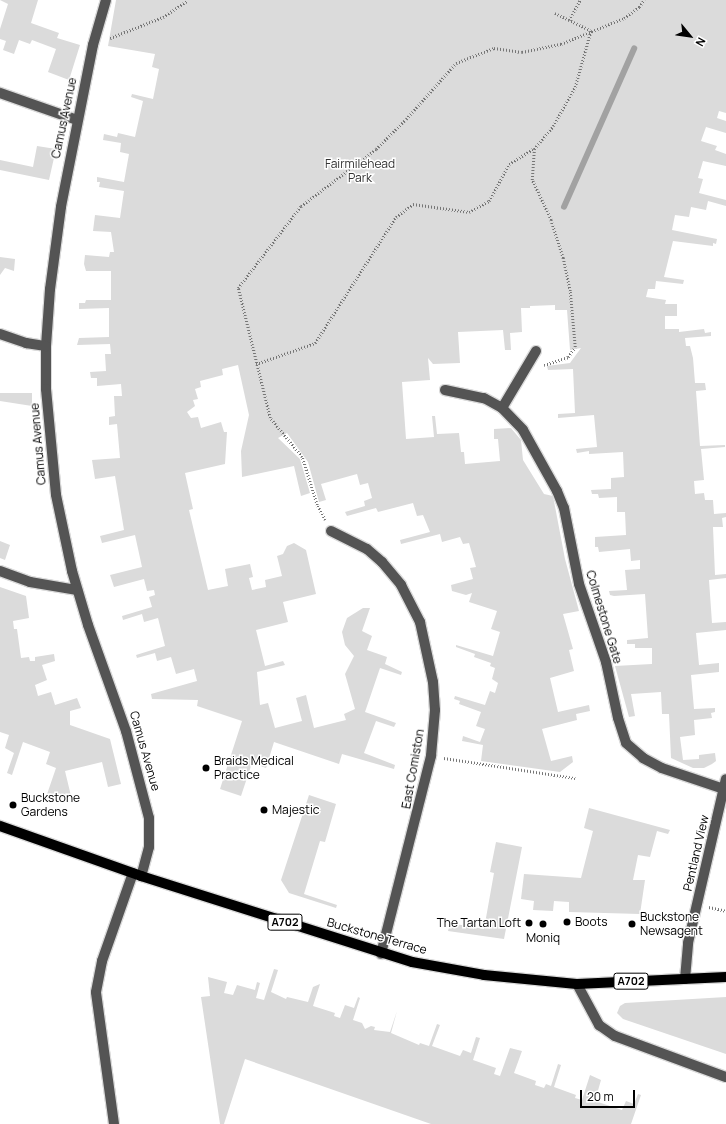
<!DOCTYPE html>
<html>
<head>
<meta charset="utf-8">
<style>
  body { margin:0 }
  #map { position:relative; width:726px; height:1124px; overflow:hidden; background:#fff; font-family:Manrope,sans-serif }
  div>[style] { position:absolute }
  .green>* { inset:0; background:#dbdbdb }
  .stream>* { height:5.5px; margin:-2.75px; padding:0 2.75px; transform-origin:2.75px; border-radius:2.75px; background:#a2a2a2 }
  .path>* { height:2.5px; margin-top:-1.25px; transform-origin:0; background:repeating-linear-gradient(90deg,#767676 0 1px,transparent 0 3px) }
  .roads { filter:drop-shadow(1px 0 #dbdbdb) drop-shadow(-1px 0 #dbdbdb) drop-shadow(0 1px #dbdbdb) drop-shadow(0 -1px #dbdbdb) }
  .minor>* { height:10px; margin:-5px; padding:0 5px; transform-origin:5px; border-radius:5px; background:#545454 }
  .major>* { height:10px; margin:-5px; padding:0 5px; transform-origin:5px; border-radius:5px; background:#000 }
  .dots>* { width:11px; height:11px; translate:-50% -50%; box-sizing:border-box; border:2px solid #fff; border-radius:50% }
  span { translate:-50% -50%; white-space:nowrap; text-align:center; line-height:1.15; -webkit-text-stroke:3px #fff; paint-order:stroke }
  .shield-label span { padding:1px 3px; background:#fff; border:1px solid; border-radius:3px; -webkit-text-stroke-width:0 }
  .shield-label { font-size:11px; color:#000; font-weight:700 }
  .street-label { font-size:12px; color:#000 }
  .park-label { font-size:12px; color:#323232 }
  .poi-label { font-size:12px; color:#000 }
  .left { translate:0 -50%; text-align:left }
  .right { translate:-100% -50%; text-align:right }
  .north { position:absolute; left:670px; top:16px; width:40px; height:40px; -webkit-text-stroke:3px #fff; paint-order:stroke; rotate:119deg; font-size:11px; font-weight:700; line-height:16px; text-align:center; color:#000 }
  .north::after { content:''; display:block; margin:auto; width:14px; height:18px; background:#000; clip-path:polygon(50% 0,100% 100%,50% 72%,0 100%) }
  .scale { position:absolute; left:580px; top:1090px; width:55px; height:18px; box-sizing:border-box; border:2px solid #000; border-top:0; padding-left:5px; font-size:12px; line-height:14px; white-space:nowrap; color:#000; -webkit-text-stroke:3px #fff; paint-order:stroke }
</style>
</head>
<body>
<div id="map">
  <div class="green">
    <i style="clip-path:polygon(0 0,38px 0,31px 23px,59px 33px,57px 38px,80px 45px,69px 80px,48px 72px,56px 49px,32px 40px,30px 44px,19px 40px,14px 54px,3px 50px,6px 41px,0 39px,0 29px,8px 4px)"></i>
    <i style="clip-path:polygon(116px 0,726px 0,726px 113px,719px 111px,717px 118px,726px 121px,726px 133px,706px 127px,701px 141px,717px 146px,715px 150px,726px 154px,726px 166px,703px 161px,698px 178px,703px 179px,699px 193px,726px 200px,726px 206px,708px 201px,706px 210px,691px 207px,689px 217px,675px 215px,672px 230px,717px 239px,716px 244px,713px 243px,713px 246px,673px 241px,664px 277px,684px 280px,683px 284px,656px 281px,655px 289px,648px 289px,646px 297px,666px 300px,665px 304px,677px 304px,677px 316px,665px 316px,665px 329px,679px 329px,679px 332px,704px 329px,705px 333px,711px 332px,711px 336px,685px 338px,686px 346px,690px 346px,693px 358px,695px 383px,705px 383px,706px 390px,696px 391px,700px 446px,725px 445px,725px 447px,701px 449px,704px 480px,694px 481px,695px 494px,704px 493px,705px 500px,713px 500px,714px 514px,726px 513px,726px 517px,722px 518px,723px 527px,713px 527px,715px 575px,726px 574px,726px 578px,709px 580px,712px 623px,726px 622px,726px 630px,696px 633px,699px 665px,719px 663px,719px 672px,691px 675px,694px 709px,715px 708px,715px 712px,711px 713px,712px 718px,694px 720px,695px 735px,680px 737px,683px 760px,699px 759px,699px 755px,715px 753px,716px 761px,712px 764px,704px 768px,693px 768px,671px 758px,669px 714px,662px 714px,661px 692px,631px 694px,635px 716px,629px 717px,615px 666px,652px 664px,652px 648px,635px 648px,635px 644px,627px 644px,627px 640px,648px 638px,645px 594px,614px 596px,610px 595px,609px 591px,627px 590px,625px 570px,640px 569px,640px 560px,631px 561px,630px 549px,599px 552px,598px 547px,595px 547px,595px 537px,626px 535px,625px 512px,617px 512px,617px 497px,599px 498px,598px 494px,592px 494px,591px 490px,611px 489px,611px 478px,624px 477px,623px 452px,589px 454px,589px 451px,577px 453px,576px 449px,597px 447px,594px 415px,558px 418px,558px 414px,575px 413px,573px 369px,548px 370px,547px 366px,570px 363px,581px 348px,570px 350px,567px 310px,555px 310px,555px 305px,530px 306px,530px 308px,521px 308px,522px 332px,510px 333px,511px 350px,505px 350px,503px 330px,458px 332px,460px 363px,433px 364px,428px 358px,430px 380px,402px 382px,406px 439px,434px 437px,432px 416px,435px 416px,437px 434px,459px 433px,461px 452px,464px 452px,465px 464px,500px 461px,498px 439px,494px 439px,494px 429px,511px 428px,521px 440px,523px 460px,544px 494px,553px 496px,565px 559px,579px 611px,563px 614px,573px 649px,569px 650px,574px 671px,550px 678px,558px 712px,589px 705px,590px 711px,576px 714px,577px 720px,542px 729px,551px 761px,572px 756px,573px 762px,560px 772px,481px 761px,483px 745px,462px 741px,463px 736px,480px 742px,485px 729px,476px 726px,481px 712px,459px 704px,460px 701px,454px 699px,455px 696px,485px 705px,490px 691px,495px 693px,498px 683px,492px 679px,495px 668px,490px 666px,491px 663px,474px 657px,475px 654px,456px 647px,456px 645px,493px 656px,500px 632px,491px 629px,497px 611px,469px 602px,472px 593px,466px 595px,452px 591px,451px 585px,473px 579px,470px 568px,476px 567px,469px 543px,463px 544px,460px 537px,442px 542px,440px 534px,401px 544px,400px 540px,430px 532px,423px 515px,417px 516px,413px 503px,378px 512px,376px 508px,347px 516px,345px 512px,365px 506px,364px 501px,372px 498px,368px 483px,360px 485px,357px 474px,321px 484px,326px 500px,319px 502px,308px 462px,287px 433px,278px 438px,300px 459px,310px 493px,301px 496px,294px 466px,242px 477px,241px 451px,249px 415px,238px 365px,222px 369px,223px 375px,200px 381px,201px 387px,195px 389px,198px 399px,193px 400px,195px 406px,187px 412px,191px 418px,198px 417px,201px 428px,221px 422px,224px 432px,227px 432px,225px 464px,185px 473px,193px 509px,189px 510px,208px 590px,228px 586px,225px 569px,250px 564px,253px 577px,249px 578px,252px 590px,266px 587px,265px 580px,282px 576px,277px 556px,283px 554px,287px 546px,294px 543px,306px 550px,316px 594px,283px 602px,288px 622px,256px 630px,265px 666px,283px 661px,285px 665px,257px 672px,260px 705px,268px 703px,275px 728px,302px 721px,296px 698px,306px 695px,314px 728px,346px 720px,344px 714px,355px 709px,345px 674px,354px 656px,345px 645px,342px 632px,347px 618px,363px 608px,370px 608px,362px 631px,372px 636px,367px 650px,387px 657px,385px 664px,402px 672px,401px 675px,380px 668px,365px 712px,396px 723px,394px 727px,376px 721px,364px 753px,395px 765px,394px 769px,342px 754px,339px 764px,274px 742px,266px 768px,252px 763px,241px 796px,220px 789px,242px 721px,197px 706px,198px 700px,152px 699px,151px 694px,197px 681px,194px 669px,176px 674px,171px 657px,157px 661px,155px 653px,137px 658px,136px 655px,165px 646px,158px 618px,144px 622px,142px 614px,123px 620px,122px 616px,152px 607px,149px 597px,155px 595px,154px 590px,147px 591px,144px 579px,114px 587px,110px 575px,142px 567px,135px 535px,102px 543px,100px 536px,124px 530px,115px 476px,95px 479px,92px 460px,120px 458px,117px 424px,109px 425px,109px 417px,115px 416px,114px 396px,122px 396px,121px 384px,97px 386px,97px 378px,91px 378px,90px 372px,106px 371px,105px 354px,111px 354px,110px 344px,77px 345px,79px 338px,109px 337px,109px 308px,79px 309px,79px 303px,85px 303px,86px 300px,111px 300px,111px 271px,86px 271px,84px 264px,85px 255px,109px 257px,110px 252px,114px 252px,111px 232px,93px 231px,95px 215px,120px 218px,124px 191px,99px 187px,100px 182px,97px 182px,97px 177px,124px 182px,129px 154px,120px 152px,121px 143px,103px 140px,104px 134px,117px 137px,118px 133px,135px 137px,143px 101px,131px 97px,132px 94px,153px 99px,159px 69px,152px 67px,155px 54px,108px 46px)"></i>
    <i style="clip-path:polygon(37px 146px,56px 149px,49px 180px,0 170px,0 160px,33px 167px)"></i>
    <i style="clip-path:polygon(0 257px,15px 259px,14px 271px,5px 268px,0 275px)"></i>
    <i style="clip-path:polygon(0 393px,32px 393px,32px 406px,0 401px)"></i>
    <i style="clip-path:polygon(0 541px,10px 545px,5px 560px,0 558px)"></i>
    <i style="clip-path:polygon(0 587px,26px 596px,29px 618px,13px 621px,14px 629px,17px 629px,21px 658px,29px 657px,30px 661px,35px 661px,35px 657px,54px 654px,55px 661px,42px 665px,47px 680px,35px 685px,38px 696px,51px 692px,55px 705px,77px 698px,81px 708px,70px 711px,70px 725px,110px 739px,121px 784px,108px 787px,102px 762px,65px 771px,71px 796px,44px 803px,56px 768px,46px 764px,50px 752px,23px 742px,12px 775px,7px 773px,14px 753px,5px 748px,9px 735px,0 732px)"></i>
    <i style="clip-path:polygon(309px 795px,336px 804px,325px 842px,320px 841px,304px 894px,337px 905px,336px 908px,289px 893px,281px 880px)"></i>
    <i style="clip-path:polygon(589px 808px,670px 830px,668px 834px,657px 831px,650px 857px,638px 855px,633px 880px,645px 880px,640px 914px,569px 912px,569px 902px,554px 901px,553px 911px,533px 910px,534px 901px,521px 899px,524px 874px,581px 878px,593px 831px,584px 828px)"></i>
    <i style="clip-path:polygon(496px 842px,522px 847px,504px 939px,448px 931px,450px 923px,484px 929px,494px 873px,490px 872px)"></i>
    <i style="clip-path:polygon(274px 969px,278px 970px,271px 992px,286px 999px,287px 997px,308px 1002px,313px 987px,320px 984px,313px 1006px,335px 1013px,334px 1016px,340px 1018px,345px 1005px,354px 1008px,358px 997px,360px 998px,353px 1020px,362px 1023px,365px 1029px,371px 1026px,375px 1027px,374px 1030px,390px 1032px,397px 1011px,391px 1033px,419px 1045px,420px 1043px,429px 1046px,437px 1024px,440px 1025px,432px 1046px,460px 1056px,463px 1050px,471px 1053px,476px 1037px,480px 1038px,473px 1060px,496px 1068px,494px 1074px,500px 1076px,510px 1048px,522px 1051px,514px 1073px,536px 1081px,535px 1085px,544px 1088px,546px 1084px,551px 1086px,558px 1064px,561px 1065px,554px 1087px,576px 1095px,575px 1098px,582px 1100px,590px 1075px,601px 1080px,595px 1101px,622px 1110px,626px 1101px,634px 1104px,638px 1094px,641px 1095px,631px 1124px,431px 1124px,245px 1059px,224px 1124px,220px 1124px,201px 997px,210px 996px,208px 977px,227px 982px,224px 993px,233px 995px,237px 985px,255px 990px,257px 982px,260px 983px,256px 998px,264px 1000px)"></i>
    <i style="clip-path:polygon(726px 997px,726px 1054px,623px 1019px,617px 1013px,620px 1006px,625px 1003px)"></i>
  </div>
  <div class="stream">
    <i style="left:564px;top:207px;width:173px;rotate:-66.1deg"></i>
  </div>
  <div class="path">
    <i style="left:555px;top:13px;width:39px;rotate:26deg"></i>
    <i style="left:569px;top:20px;width:23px;rotate:-61deg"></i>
    <i style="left:110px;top:38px;width:57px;rotate:-21.6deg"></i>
    <i style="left:163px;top:17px;width:30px;rotate:-34deg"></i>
    <i style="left:256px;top:364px;width:63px;rotate:-19.6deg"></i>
    <i style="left:315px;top:343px;width:150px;rotate:-57.3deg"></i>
    <i style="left:396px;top:217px;width:21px;rotate:-37deg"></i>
    <i style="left:413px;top:204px;width:57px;rotate:8.1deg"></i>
    <i style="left:469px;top:212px;width:23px;rotate:-29deg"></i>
    <i style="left:489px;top:201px;width:42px;rotate:-61.6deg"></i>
    <i style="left:509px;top:164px;width:28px;rotate:-32deg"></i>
    <i style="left:544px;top:365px;width:25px;rotate:-18deg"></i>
    <i style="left:568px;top:357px;width:12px;rotate:-55deg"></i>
    <i style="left:575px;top:347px;width:56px;rotate:-95.1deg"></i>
    <i style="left:570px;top:291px;width:34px;rotate:-102deg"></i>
    <i style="left:563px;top:258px;width:40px;rotate:-108deg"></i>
    <i style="left:551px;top:220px;width:44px;rotate:-115.4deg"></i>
    <i style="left:532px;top:180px;width:31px;rotate:-86deg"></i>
    <i style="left:534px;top:149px;width:30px;rotate:-50deg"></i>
    <i style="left:553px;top:126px;width:45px;rotate:-60.6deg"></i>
    <i style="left:575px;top:87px;width:59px;rotate:-74.3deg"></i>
    <i style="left:325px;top:520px;width:17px;rotate:-118deg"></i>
    <i style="left:317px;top:505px;width:50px;rotate:-107.4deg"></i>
    <i style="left:302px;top:457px;width:50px;rotate:-129.4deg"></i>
    <i style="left:270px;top:418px;width:134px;rotate:-103.8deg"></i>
    <i style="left:238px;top:288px;width:103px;rotate:-52.5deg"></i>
    <i style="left:301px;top:206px;width:94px;rotate:-37.2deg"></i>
    <i style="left:376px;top:149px;width:42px;rotate:-45deg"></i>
    <i style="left:406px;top:119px;width:75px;rotate:-48.2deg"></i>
    <i style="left:456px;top:63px;width:41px;rotate:-21.5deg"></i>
    <i style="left:494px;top:48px;width:28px;rotate:8deg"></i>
    <i style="left:522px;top:52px;width:40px;rotate:-12deg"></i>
    <i style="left:561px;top:44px;width:68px;rotate:-22.4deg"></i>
    <i style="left:624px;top:18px;width:19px;rotate:-36deg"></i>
    <i style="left:639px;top:7px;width:9px;rotate:-54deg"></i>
    <i style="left:444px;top:758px;width:133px;rotate:8.7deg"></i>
    <i style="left:709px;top:907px;width:17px;rotate:13deg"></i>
  </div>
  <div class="roads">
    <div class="minor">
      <i style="left:106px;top:0;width:47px;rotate:106.1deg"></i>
      <i style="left:93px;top:45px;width:165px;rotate:101.2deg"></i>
      <i style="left:61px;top:207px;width:83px;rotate:97.6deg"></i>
      <i style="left:50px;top:289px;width:57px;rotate:94deg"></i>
      <i style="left:46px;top:346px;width:43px;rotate:90deg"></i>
      <i style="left:46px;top:389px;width:106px;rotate:84.6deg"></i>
      <i style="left:56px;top:495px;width:78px;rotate:78.1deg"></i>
      <i style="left:72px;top:571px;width:56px;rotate:73.5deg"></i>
      <i style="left:88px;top:625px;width:113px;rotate:70.3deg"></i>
      <i style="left:126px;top:731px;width:90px;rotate:75.2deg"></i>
      <i style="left:149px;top:818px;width:29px;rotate:90deg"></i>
      <i style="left:149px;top:847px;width:30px;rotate:105deg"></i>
      <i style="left:0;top:93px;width:82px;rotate:19.3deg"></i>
      <i style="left:0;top:334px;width:28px;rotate:19deg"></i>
      <i style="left:26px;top:343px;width:20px;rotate:9deg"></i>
      <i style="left:536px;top:351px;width:66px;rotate:120.8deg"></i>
      <i style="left:502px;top:408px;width:30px;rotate:46deg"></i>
      <i style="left:523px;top:430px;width:70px;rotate:60.9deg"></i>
      <i style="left:557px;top:491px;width:18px;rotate:68deg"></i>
      <i style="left:564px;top:508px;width:77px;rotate:78.8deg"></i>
      <i style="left:579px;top:584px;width:83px;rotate:70.9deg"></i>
      <i style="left:606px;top:662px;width:57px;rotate:77.9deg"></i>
      <i style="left:618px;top:718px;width:26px;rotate:72deg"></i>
      <i style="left:626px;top:743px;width:23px;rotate:41deg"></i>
      <i style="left:643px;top:758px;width:21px;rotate:28deg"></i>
      <i style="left:662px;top:768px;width:65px;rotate:18.7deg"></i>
      <i style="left:445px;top:390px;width:40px;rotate:12deg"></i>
      <i style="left:484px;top:398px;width:21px;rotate:29deg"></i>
      <i style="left:331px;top:531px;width:40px;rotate:26.6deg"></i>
      <i style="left:367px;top:549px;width:20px;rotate:41deg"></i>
      <i style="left:382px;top:562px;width:30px;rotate:50deg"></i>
      <i style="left:401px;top:585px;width:42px;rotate:62.8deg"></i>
      <i style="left:420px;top:622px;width:61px;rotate:77.8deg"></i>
      <i style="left:433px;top:682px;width:28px;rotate:86deg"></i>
      <i style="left:435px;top:710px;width:46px;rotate:95deg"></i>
      <i style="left:431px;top:756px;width:204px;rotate:104.2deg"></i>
      <i style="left:0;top:571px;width:32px;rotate:20deg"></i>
      <i style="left:30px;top:582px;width:48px;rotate:9.7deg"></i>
      <i style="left:685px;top:979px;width:36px;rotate:-85deg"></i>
      <i style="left:688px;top:943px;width:168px;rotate:-77deg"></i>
      <i style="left:577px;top:984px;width:47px;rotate:61.8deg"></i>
      <i style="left:599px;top:1025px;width:19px;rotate:35deg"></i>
      <i style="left:615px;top:1036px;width:118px;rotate:20.3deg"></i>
      <i style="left:114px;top:1124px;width:133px;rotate:-97.8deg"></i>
      <i style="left:96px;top:992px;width:32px;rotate:-79deg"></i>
      <i style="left:102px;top:961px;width:93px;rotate:-70.6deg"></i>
    </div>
    <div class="major">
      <i style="left:0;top:826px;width:150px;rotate:19.5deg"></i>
      <i style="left:141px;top:876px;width:284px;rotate:17.6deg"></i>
      <i style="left:412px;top:962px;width:73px;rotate:10.2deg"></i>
      <i style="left:484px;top:975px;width:93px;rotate:5.5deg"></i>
      <i style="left:577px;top:984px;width:149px;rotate:-2.7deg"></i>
    </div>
  </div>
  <div class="dots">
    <i style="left:206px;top:768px;background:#000"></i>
    <i style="left:13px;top:805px;background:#000"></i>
    <i style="left:264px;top:810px;background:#000"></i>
    <i style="left:567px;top:922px;background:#000"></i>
    <i style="left:529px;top:923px;background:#000"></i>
    <i style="left:543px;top:924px;background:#000"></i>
    <i style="left:632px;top:924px;background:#000"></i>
  </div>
  <div class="shield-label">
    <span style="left:285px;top:922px">A702</span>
    <span style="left:631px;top:981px">A702</span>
  </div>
  <div class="street-label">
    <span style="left:64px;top:118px;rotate:-78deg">Camus Avenue</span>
    <span style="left:38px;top:444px;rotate:-95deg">Camus Avenue</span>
    <span style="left:604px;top:617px;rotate:73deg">Colmestone Gate</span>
    <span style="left:145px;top:751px;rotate:74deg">Camus Avenue</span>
    <span style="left:413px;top:769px;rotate:-80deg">East Comiston</span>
    <span style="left:696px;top:853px;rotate:-77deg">Pentland View</span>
    <span style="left:377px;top:936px;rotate:16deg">Buckstone Terrace</span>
  </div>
  <div class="park-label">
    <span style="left:360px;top:171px">Fairmilehead<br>Park</span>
  </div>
  <div class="poi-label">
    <span class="left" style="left:214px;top:768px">Braids Medical<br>Practice</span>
    <span class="left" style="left:21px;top:805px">Buckstone<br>Gardens</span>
    <span class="left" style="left:272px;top:810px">Majestic</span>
    <span class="left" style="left:640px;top:924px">Buckstone<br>Newsagent</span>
    <span class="left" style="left:575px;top:922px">Boots</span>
    <span class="right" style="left:521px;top:923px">The Tartan Loft</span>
    <span style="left:543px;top:938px">Moniq</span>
  </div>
  <div class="north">N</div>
  <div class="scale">20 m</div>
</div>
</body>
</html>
